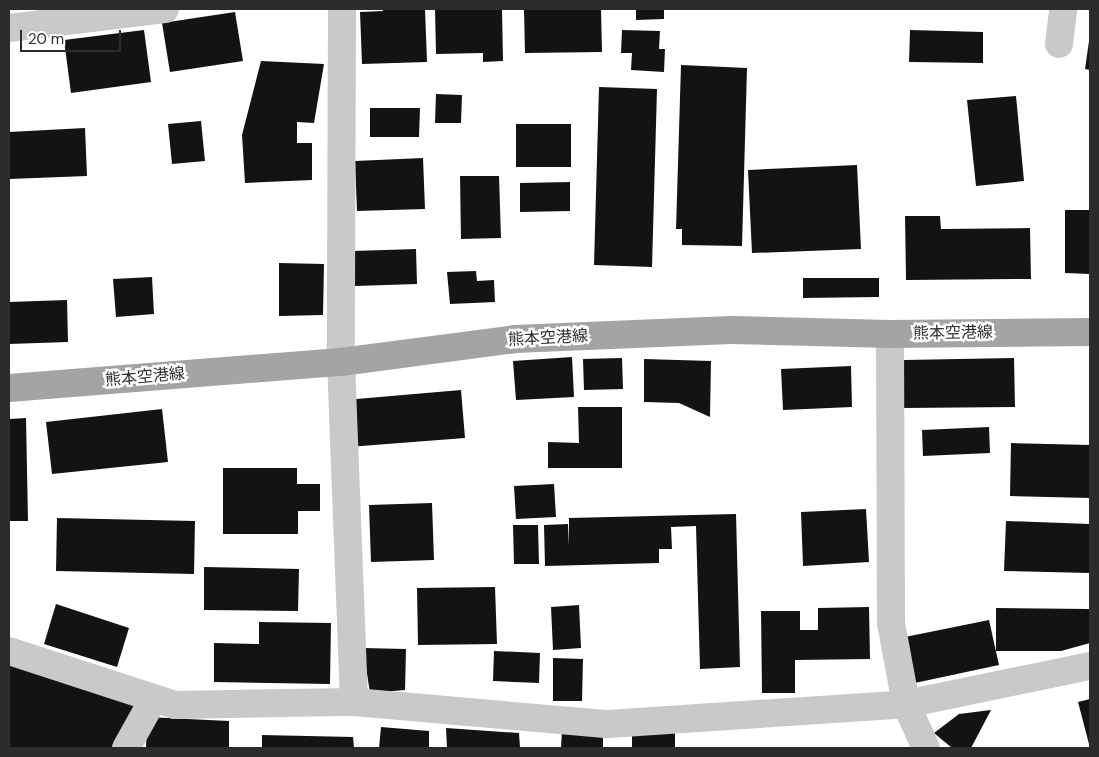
<!DOCTYPE html>
<html>
<head>
<meta charset="utf-8">
<style>
  body { margin:0 }
  #map { position:relative; width:1099px; height:757px; overflow:hidden; background:#fff; font-family:"DM Sans","Noto Sans JP",sans-serif }
  div>[style] { position:absolute }
  .building>* { inset:0; background:#131313 }
  .minor>* { height:28px; margin:-14px; padding:0 14px; transform-origin:14px; border-radius:14px; background:#c9c9c9 }
  .major>* { height:28px; margin:-14px; padding:0 14px; transform-origin:14px; border-radius:14px; background:#a4a4a4 }
  span { translate:-50% -50%; white-space:nowrap; text-align:center; line-height:1.15; -webkit-text-stroke:5px #fff; paint-order:stroke }
  .street-label { font-size:16px; color:#2c2c2c }
  .frame { position:absolute; inset:0; border:10px solid #2c2c2c; pointer-events:none }
  .scale { position:absolute; left:20px; top:30px; width:101px; height:22px; box-sizing:border-box; border:2px solid #2c2c2c; border-top:0; padding-left:6px; font-size:15px; line-height:18px; white-space:nowrap; color:#2c2c2c; -webkit-text-stroke:4px #fff; paint-order:stroke }
</style>
</head>
<body>
<div id="map">
  <div class="building">
    <i style="clip-path:polygon(383px 9px,425px 9px,427px 62px,362px 64px,360px 12px,383px 11px)"></i>
    <i style="clip-path:polygon(435px 9px,502px 9px,503px 61px,483px 62px,483px 53px,436px 54px)"></i>
    <i style="clip-path:polygon(524px 9px,601px 9px,602px 52px,525px 53px)"></i>
    <i style="clip-path:polygon(636px 9px,664px 9px,664px 19px,636px 20px)"></i>
    <i style="clip-path:polygon(235px 12px,243px 61px,170px 72px,162px 23px)"></i>
    <i style="clip-path:polygon(144px 30px,151px 82px,71px 93px,64px 40px)"></i>
    <i style="clip-path:polygon(622px 30px,660px 31px,659px 49px,665px 49px,664px 72px,631px 70px,632px 53px,621px 53px)"></i>
    <i style="clip-path:polygon(910px 30px,983px 32px,983px 63px,909px 62px)"></i>
    <i style="clip-path:polygon(1090px 34px,1090px 70px,1085px 69px)"></i>
    <i style="clip-path:polygon(261px 61px,324px 64px,314px 123px,297px 122px,297px 143px,312px 143px,312px 180px,245px 183px,242px 135px)"></i>
    <i style="clip-path:polygon(681px 65px,747px 68px,742px 246px,682px 245px,682px 229px,676px 229px)"></i>
    <i style="clip-path:polygon(599px 87px,657px 89px,652px 267px,594px 265px)"></i>
    <i style="clip-path:polygon(436px 94px,462px 95px,461px 123px,435px 123px)"></i>
    <i style="clip-path:polygon(1016px 96px,1024px 181px,976px 186px,967px 100px)"></i>
    <i style="clip-path:polygon(370px 108px,420px 108px,419px 137px,370px 137px)"></i>
    <i style="clip-path:polygon(201px 121px,205px 161px,172px 164px,168px 124px)"></i>
    <i style="clip-path:polygon(516px 124px,571px 124px,571px 167px,516px 167px)"></i>
    <i style="clip-path:polygon(85px 128px,87px 176px,9px 179px,9px 132px)"></i>
    <i style="clip-path:polygon(423px 158px,425px 209px,357px 211px,355px 161px)"></i>
    <i style="clip-path:polygon(857px 165px,861px 249px,752px 253px,748px 170px)"></i>
    <i style="clip-path:polygon(460px 176px,499px 176px,501px 238px,461px 239px)"></i>
    <i style="clip-path:polygon(570px 182px,570px 211px,520px 212px,520px 183px)"></i>
    <i style="clip-path:polygon(1065px 210px,1090px 210px,1090px 274px,1065px 273px)"></i>
    <i style="clip-path:polygon(905px 216px,940px 216px,941px 229px,1030px 228px,1031px 279px,906px 280px)"></i>
    <i style="clip-path:polygon(416px 249px,417px 284px,355px 286px,353px 251px)"></i>
    <i style="clip-path:polygon(279px 263px,324px 264px,323px 315px,279px 316px)"></i>
    <i style="clip-path:polygon(476px 271px,477px 281px,494px 280px,495px 302px,450px 304px,447px 272px)"></i>
    <i style="clip-path:polygon(152px 277px,154px 314px,116px 317px,113px 279px)"></i>
    <i style="clip-path:polygon(803px 278px,879px 278px,879px 297px,803px 298px)"></i>
    <i style="clip-path:polygon(67px 300px,68px 342px,9px 344px,9px 302px)"></i>
    <i style="clip-path:polygon(572px 357px,574px 397px,516px 400px,513px 361px)"></i>
    <i style="clip-path:polygon(622px 358px,623px 389px,584px 390px,583px 359px)"></i>
    <i style="clip-path:polygon(1014px 358px,1015px 407px,904px 408px,904px 360px)"></i>
    <i style="clip-path:polygon(644px 359px,711px 361px,710px 417px,679px 403px,644px 402px)"></i>
    <i style="clip-path:polygon(851px 366px,852px 407px,783px 410px,781px 369px)"></i>
    <i style="clip-path:polygon(461px 390px,465px 438px,348px 447px,345px 400px)"></i>
    <i style="clip-path:polygon(578px 407px,622px 407px,622px 468px,548px 468px,548px 442px,579px 443px)"></i>
    <i style="clip-path:polygon(162px 409px,168px 462px,52px 474px,46px 422px)"></i>
    <i style="clip-path:polygon(26px 418px,28px 521px,9px 521px,9px 419px)"></i>
    <i style="clip-path:polygon(989px 427px,990px 453px,923px 456px,922px 430px)"></i>
    <i style="clip-path:polygon(1011px 443px,1090px 445px,1090px 498px,1010px 496px)"></i>
    <i style="clip-path:polygon(223px 468px,297px 468px,297px 484px,320px 484px,320px 511px,298px 511px,298px 534px,223px 534px)"></i>
    <i style="clip-path:polygon(554px 484px,556px 517px,516px 519px,514px 486px)"></i>
    <i style="clip-path:polygon(432px 503px,434px 560px,371px 562px,369px 505px)"></i>
    <i style="clip-path:polygon(866px 509px,869px 562px,803px 566px,801px 512px)"></i>
    <i style="clip-path:polygon(736px 514px,740px 667px,700px 669px,696px 526px,671px 527px,672px 549px,659px 549px,659px 563px,545px 566px,544px 525px,568px 524px,569px 546px,569px 518px)"></i>
    <i style="clip-path:polygon(57px 518px,195px 521px,194px 574px,56px 571px)"></i>
    <i style="clip-path:polygon(1006px 521px,1090px 524px,1090px 573px,1004px 571px)"></i>
    <i style="clip-path:polygon(513px 525px,538px 525px,539px 564px,514px 564px)"></i>
    <i style="clip-path:polygon(204px 567px,299px 569px,298px 611px,204px 610px)"></i>
    <i style="clip-path:polygon(495px 587px,497px 644px,418px 645px,417px 588px)"></i>
    <i style="clip-path:polygon(56px 604px,129px 628px,117px 667px,44px 644px)"></i>
    <i style="clip-path:polygon(579px 605px,581px 648px,553px 650px,551px 607px)"></i>
    <i style="clip-path:polygon(869px 607px,870px 659px,795px 660px,795px 693px,762px 693px,761px 611px,800px 611px,800px 630px,818px 630px,818px 608px)"></i>
    <i style="clip-path:polygon(996px 608px,1090px 609px,1090px 643px,1061px 651px,996px 651px)"></i>
    <i style="clip-path:polygon(989px 620px,999px 665px,910px 684px,900px 638px)"></i>
    <i style="clip-path:polygon(259px 622px,331px 623px,330px 684px,214px 682px,214px 643px,259px 644px)"></i>
    <i style="clip-path:polygon(363px 648px,406px 649px,405px 690px,370px 693px)"></i>
    <i style="clip-path:polygon(494px 651px,540px 653px,539px 683px,493px 681px)"></i>
    <i style="clip-path:polygon(553px 658px,583px 659px,582px 701px,553px 701px)"></i>
    <i style="clip-path:polygon(9px 662px,140px 704px,114px 748px,9px 748px)"></i>
    <i style="clip-path:polygon(1090px 699px,1090px 748px,1078px 702px)"></i>
    <i style="clip-path:polygon(991px 710px,971px 748px,952px 748px,934px 733px,959px 714px)"></i>
    <i style="clip-path:polygon(147px 717px,229px 721px,229px 748px,146px 748px)"></i>
    <i style="clip-path:polygon(381px 727px,429px 731px,429px 748px,379px 748px)"></i>
    <i style="clip-path:polygon(446px 728px,519px 733px,520px 748px,447px 748px)"></i>
    <i style="clip-path:polygon(562px 730px,603px 732px,603px 748px,561px 748px)"></i>
    <i style="clip-path:polygon(632px 730px,675px 730px,675px 748px,632px 748px)"></i>
    <i style="clip-path:polygon(262px 735px,353px 737px,354px 748px,262px 748px)"></i>
  </div>
  <div class="minor">
    <i style="left:342px;top:9px;width:353px;rotate:90.2deg"></i>
    <i style="left:341px;top:362px;width:340px;rotate:87.8deg"></i>
    <i style="left:9px;top:28px;width:157px;rotate:-6.9deg"></i>
    <i style="left:1059px;top:44px;width:35px;rotate:-83deg"></i>
    <i style="left:890px;top:334px;width:289px;rotate:89.8deg"></i>
    <i style="left:891px;top:623px;width:82px;rotate:79.5deg"></i>
    <i style="left:906px;top:704px;width:48px;rotate:65.6deg"></i>
    <i style="left:9px;top:651px;width:175px;rotate:18deg"></i>
    <i style="left:175px;top:705px;width:179px;rotate:-1deg"></i>
    <i style="left:354px;top:702px;width:255px;rotate:5deg"></i>
    <i style="left:608px;top:724px;width:299px;rotate:-3.8deg"></i>
    <i style="left:906px;top:704px;width:188px;rotate:-11.7deg"></i>
    <i style="left:126px;top:748px;width:57px;rotate:-60.8deg"></i>
  </div>
  <div class="major">
    <i style="left:9px;top:388px;width:333px;rotate:-4.5deg"></i>
    <i style="left:341px;top:362px;width:176px;rotate:-7.5deg"></i>
    <i style="left:515px;top:339px;width:216px;rotate:-2.4deg"></i>
    <i style="left:731px;top:330px;width:159px;rotate:1.4deg"></i>
    <i style="left:890px;top:334px;width:200px;rotate:-0.6deg"></i>
  </div>
  <div class="street-label">
    <span style="left:953px;top:333px;rotate:-1deg">熊本空港線</span>
    <span style="left:548px;top:338px;rotate:-3deg">熊本空港線</span>
    <span style="left:145px;top:377px;rotate:-5deg">熊本空港線</span>
  </div>
  <div class="frame"></div>
  <div class="scale">20 m</div>
</div>
</body>
</html>
